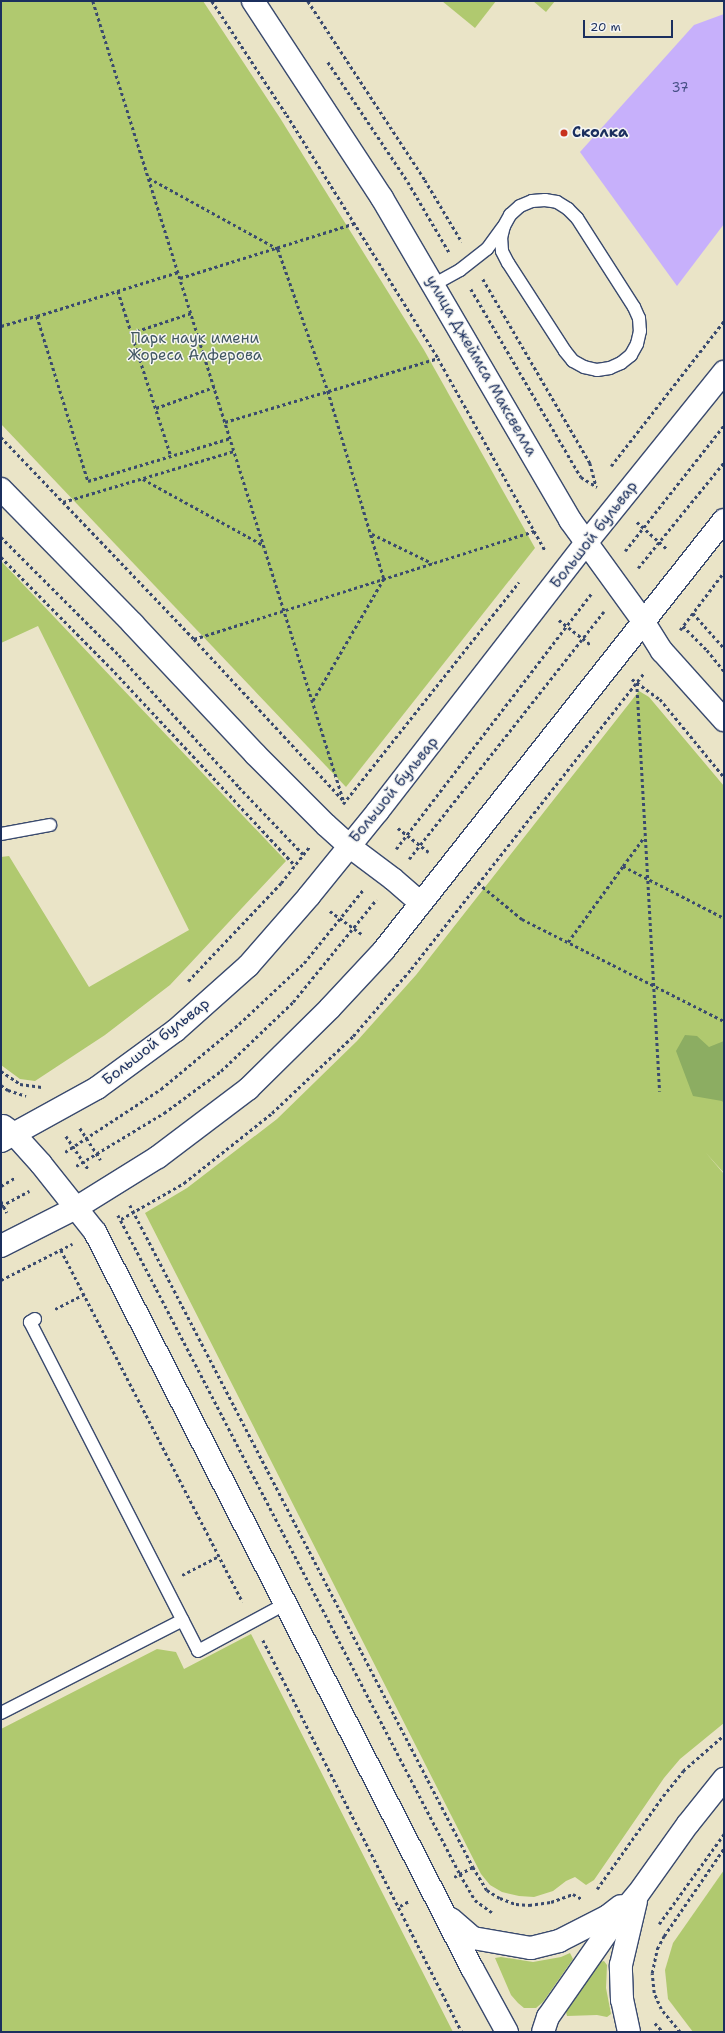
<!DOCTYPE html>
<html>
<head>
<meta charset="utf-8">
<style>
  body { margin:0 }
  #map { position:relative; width:725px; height:2033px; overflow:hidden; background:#eae4c7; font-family:"Shantell Sans",sans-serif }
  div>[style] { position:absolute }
  .green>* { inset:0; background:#b0c96f }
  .forest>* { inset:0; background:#8cad62 }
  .building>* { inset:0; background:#c7b0fb }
  .path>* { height:2.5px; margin-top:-1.25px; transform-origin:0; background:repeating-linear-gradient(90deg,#3a4a6e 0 3px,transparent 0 6px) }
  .roads { filter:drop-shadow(1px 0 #3a4a6e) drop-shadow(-1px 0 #3a4a6e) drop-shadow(0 1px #3a4a6e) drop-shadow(0 -1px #3a4a6e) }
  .service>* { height:12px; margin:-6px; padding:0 6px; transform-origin:6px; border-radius:6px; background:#fff }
  .minor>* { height:22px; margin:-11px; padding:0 11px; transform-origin:11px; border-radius:11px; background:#fff }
  .dots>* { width:11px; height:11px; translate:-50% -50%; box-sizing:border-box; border:2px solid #f6f6f2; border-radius:50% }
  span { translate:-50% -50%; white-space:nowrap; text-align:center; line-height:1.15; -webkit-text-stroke:3px #f6f6f2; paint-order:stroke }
  .number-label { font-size:13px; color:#464f85 }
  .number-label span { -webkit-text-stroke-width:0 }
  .poi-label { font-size:15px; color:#1b2f5e; font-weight:700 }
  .left { translate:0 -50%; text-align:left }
  .park-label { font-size:15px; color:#405662 }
  .street-label { font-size:15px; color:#1b2f5e }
  .frame { position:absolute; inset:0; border:2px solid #1b2f5e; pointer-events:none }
  .scale { position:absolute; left:583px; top:20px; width:90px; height:18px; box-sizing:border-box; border:2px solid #1b2f5e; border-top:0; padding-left:5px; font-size:12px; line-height:14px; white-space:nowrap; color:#1b2f5e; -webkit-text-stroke:3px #f6f6f2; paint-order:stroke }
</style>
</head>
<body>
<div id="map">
  <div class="green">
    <i style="clip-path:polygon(1px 1px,203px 1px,280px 118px,424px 350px,535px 548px,346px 787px,1px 424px)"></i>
    <i style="clip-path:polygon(442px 1px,496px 1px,475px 28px)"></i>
    <i style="clip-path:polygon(533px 1px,555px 1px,546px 12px)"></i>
    <i style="clip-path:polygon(1px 561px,286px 861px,170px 985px,105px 1035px,35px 1081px,20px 1079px,1px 1065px,1px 857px,9px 856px,89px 987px,189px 930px,38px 626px,1px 643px)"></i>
    <i style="clip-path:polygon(639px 691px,649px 697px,724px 786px,724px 1173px,706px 1153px,724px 1174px,724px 1723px,680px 1759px,664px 1778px,594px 1880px,586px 1885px,575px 1877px,566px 1881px,553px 1891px,534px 1897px,519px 1896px,502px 1892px,490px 1885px,481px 1874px,145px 1213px,187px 1188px,277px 1119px,357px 1041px,416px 975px)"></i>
    <i style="clip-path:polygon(251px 1634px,453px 2032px,1px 2032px,1px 1729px,157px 1649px,176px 1652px,184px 1669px)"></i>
    <i style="clip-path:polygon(724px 1870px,724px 2032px,693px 2032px,668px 1999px,665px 1970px,673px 1943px)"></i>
    <i style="clip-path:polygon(570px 1953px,573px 1959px,543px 2002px,536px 2008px,524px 2008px,518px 2003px,511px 1995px,495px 1958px,501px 1957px,533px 1962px,561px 1957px)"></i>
    <i style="clip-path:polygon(604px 1961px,607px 1965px,606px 1988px,611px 2014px,607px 2017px,597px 2015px,567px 2016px,566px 2012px,600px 1962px)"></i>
  </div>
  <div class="forest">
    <i style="clip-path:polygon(685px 1035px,697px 1036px,709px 1047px,724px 1041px,724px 1103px,722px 1101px,693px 1096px,676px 1051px)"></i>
  </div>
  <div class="building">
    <i style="clip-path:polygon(724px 14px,724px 224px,677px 286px,580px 152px,694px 25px)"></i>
  </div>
  <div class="path">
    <i style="left:93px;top:1px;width:839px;rotate:72.6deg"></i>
    <i style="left:212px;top:1px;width:136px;rotate:56.7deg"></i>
    <i style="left:287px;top:115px;width:286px;rotate:58.1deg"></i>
    <i style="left:438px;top:358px;width:220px;rotate:60.9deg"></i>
    <i style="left:308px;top:1px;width:214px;rotate:56.8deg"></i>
    <i style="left:425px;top:180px;width:72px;rotate:59.2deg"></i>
    <i style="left:328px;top:62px;width:144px;rotate:56.3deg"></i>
    <i style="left:408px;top:182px;width:81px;rotate:59.6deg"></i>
    <i style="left:149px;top:178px;width:147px;rotate:28.8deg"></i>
    <i style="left:278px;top:249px;width:151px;rotate:70.6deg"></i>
    <i style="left:328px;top:391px;width:196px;rotate:73.4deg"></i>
    <i style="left:384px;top:579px;width:141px;rotate:120.2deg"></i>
    <i style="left:180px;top:278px;width:183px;rotate:-17.4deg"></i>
    <i style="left:483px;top:279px;width:213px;rotate:59.8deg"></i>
    <i style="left:590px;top:463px;width:23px;rotate:75deg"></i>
    <i style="left:471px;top:289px;width:218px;rotate:59.7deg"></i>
    <i style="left:581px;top:477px;width:19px;rotate:32deg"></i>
    <i style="left:118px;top:291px;width:173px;rotate:72.2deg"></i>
    <i style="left:37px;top:316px;width:148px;rotate:-17.3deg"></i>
    <i style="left:1px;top:326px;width:37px;rotate:-16deg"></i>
    <i style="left:37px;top:316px;width:173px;rotate:72.8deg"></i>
    <i style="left:88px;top:481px;width:148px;rotate:-16.8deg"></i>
    <i style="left:131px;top:333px;width:63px;rotate:-18.4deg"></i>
    <i style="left:156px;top:408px;width:62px;rotate:-19.9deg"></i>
    <i style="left:225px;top:422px;width:222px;rotate:-16.7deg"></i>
    <i style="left:1px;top:437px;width:279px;rotate:46.3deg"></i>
    <i style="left:194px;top:639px;width:219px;rotate:47.2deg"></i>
    <i style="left:611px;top:466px;width:184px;rotate:-52.1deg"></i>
    <i style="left:143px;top:479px;width:137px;rotate:28.8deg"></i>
    <i style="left:63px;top:502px;width:178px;rotate:-16.6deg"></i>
    <i style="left:637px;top:522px;width:40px;rotate:42deg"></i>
    <i style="left:372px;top:534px;width:67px;rotate:25.8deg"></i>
    <i style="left:1px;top:537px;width:167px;rotate:45deg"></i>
    <i style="left:119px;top:655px;width:178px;rotate:47.7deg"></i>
    <i style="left:239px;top:787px;width:93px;rotate:46.3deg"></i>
    <i style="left:625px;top:551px;width:160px;rotate:-51.8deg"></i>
    <i style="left:1px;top:557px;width:156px;rotate:45.3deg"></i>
    <i style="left:111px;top:668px;width:270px;rotate:47deg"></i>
    <i style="left:638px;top:568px;width:136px;rotate:-50.9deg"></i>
    <i style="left:693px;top:613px;width:47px;rotate:48.5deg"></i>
    <i style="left:559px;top:620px;width:41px;rotate:38deg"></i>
    <i style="left:683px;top:626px;width:34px;rotate:45deg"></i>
    <i style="left:707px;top:650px;width:27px;rotate:51deg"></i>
    <i style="left:680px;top:630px;width:73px;rotate:-52.8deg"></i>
    <i style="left:194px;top:639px;width:358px;rotate:-17.6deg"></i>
    <i style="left:632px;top:679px;width:34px;rotate:36deg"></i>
    <i style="left:660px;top:699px;width:101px;rotate:50.6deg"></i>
    <i style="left:637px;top:683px;width:409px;rotate:86.8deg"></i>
    <i style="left:343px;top:804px;width:283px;rotate:-51.6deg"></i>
    <i style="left:398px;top:828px;width:39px;rotate:38deg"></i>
    <i style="left:396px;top:849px;width:321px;rotate:-52.6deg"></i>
    <i style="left:409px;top:859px;width:315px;rotate:-51.8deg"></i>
    <i style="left:623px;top:866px;width:36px;rotate:-54deg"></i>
    <i style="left:478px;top:883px;width:57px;rotate:39.3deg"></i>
    <i style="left:522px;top:919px;width:226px;rotate:26.8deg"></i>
    <i style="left:330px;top:911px;width:39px;rotate:36deg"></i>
    <i style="left:568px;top:942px;width:94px;rotate:-54.1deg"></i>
    <i style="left:623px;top:866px;width:114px;rotate:27.2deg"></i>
    <i style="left:188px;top:981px;width:135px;rotate:-46.5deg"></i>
    <i style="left:281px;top:883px;width:47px;rotate:-51.9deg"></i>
    <i style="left:1px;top:1071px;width:23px;rotate:34deg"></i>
    <i style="left:20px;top:1084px;width:22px;rotate:8deg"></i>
    <i style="left:1px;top:1085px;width:9px;rotate:36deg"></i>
    <i style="left:8px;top:1090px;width:19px;rotate:18deg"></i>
    <i style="left:80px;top:1128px;width:38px;rotate:57deg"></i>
    <i style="left:66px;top:1136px;width:40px;rotate:56deg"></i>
    <i style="left:65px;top:1152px;width:115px;rotate:-33.3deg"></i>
    <i style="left:161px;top:1089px;width:102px;rotate:-39.8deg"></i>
    <i style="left:239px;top:1024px;width:89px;rotate:-43.2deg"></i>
    <i style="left:304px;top:963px;width:94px;rotate:-51.1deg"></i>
    <i style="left:76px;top:1166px;width:103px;rotate:-31.1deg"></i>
    <i style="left:164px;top:1113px;width:71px;rotate:-36.4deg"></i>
    <i style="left:221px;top:1071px;width:100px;rotate:-43.8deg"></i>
    <i style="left:293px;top:1002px;width:132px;rotate:-50.9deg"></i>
    <i style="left:1px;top:1186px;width:17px;rotate:-31deg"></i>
    <i style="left:1px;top:1201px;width:13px;rotate:63deg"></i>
    <i style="left:130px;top:1205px;width:746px;rotate:62.61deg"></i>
    <i style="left:473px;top:1867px;width:27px;rotate:59deg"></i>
    <i style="left:487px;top:1890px;width:15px;rotate:32deg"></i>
    <i style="left:500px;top:1898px;width:17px;rotate:21deg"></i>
    <i style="left:516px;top:1904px;width:13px;rotate:4deg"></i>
    <i style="left:529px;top:1905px;width:22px;rotate:-8deg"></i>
    <i style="left:551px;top:1902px;width:23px;rotate:-20deg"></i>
    <i style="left:573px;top:1894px;width:10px;rotate:29deg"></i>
    <i style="left:1px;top:1206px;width:32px;rotate:-28deg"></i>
    <i style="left:118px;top:1215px;width:742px;rotate:62.57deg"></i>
    <i style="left:460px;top:1874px;width:30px;rotate:60deg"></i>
    <i style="left:475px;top:1900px;width:22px;rotate:36deg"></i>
    <i style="left:121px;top:1219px;width:73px;rotate:-29.7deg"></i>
    <i style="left:184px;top:1183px;width:112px;rotate:-38.5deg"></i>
    <i style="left:272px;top:1113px;width:112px;rotate:-43.5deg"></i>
    <i style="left:353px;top:1036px;width:89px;rotate:-49.1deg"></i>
    <i style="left:411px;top:969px;width:377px;rotate:-51.8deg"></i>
    <i style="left:61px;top:1250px;width:396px;rotate:62.7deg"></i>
    <i style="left:1px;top:1280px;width:80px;rotate:-26.9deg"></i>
    <i style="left:55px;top:1309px;width:33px;rotate:-27deg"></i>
    <i style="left:182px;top:1575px;width:42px;rotate:-27.2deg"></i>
    <i style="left:263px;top:1640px;width:440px;rotate:63.1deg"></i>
    <i style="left:454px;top:1877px;width:21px;rotate:-28deg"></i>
    <i style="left:597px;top:1889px;width:114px;rotate:-54.6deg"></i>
    <i style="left:663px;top:1796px;width:32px;rotate:-51deg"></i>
    <i style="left:683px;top:1771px;width:55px;rotate:-41.3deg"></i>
    <i style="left:400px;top:1906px;width:10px;rotate:-29deg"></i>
    <i style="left:659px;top:1924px;width:111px;rotate:-54.2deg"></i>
    <i style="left:655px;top:2023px;width:12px;rotate:48deg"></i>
    <i style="left:680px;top:2032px;width:30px;rotate:-130deg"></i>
    <i style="left:661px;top:2009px;width:17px;rotate:-114deg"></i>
    <i style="left:654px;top:1993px;width:20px;rotate:-96deg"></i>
    <i style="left:652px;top:1973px;width:25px;rotate:-78deg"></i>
    <i style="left:657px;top:1949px;width:15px;rotate:-62deg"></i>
    <i style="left:664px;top:1936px;width:107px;rotate:-55.7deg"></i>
  </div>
  <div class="roads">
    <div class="service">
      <i style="left:545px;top:200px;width:12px;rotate:9deg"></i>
      <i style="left:557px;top:202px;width:13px;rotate:32deg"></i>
      <i style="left:568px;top:209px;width:13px;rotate:45deg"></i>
      <i style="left:577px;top:218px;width:106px;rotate:57.4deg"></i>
      <i style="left:634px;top:307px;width:12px;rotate:66deg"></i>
      <i style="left:639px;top:318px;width:13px;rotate:86deg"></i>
      <i style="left:640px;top:331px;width:13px;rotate:103deg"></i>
      <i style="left:637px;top:344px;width:13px;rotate:119deg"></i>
      <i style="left:631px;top:355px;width:13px;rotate:141deg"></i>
      <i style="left:621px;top:363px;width:12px;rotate:156deg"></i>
      <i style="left:610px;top:368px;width:13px;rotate:171deg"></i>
      <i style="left:597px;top:370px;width:13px;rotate:-167deg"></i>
      <i style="left:584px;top:367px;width:13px;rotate:-151deg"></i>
      <i style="left:573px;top:361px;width:13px;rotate:-129deg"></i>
      <i style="left:565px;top:351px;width:105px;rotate:-122.9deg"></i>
      <i style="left:508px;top:263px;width:13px;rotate:-117deg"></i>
      <i style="left:502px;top:251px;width:13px;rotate:-94deg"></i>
      <i style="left:501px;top:238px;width:12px;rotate:-76deg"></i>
      <i style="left:504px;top:226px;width:13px;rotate:-61deg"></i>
      <i style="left:510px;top:215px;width:13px;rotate:-42deg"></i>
      <i style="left:520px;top:206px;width:13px;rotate:-23deg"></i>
      <i style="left:532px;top:201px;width:13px;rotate:-4deg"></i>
      <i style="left:433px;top:285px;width:31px;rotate:-29deg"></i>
      <i style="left:460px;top:270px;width:34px;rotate:-38deg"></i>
      <i style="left:487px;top:249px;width:26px;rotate:-54deg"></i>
      <i style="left:1px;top:834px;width:50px;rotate:-10.4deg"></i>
      <i style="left:35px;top:1319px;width:6px;rotate:149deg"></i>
      <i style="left:30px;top:1322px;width:369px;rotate:62.9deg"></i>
      <i style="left:198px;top:1651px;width:99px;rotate:-28.4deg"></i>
      <i style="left:1px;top:1713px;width:204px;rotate:-27.1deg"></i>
    </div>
    <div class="minor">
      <i style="left:253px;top:1px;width:235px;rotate:56.8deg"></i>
      <i style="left:382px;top:198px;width:373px;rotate:59.7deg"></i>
      <i style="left:570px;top:520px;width:125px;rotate:54.1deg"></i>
      <i style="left:643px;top:621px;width:36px;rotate:58deg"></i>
      <i style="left:662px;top:651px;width:93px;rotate:48.1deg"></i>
      <i style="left:1px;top:489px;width:189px;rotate:45.6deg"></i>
      <i style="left:133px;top:624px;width:178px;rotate:46.8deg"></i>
      <i style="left:255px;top:754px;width:100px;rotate:45deg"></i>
      <i style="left:326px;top:825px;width:31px;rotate:42deg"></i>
      <i style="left:349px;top:846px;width:55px;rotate:36.9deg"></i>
      <i style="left:393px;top:879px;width:37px;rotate:41deg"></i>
      <i style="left:3px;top:1126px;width:14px;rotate:36deg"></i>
      <i style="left:14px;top:1134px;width:40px;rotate:48deg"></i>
      <i style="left:41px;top:1164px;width:87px;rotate:51.5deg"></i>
      <i style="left:95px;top:1232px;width:827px;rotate:62.88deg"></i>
      <i style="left:472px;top:1968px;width:73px;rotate:61.3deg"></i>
      <i style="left:1px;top:1141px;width:110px;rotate:-28.9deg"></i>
      <i style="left:97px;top:1088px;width:97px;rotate:-36.2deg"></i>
      <i style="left:175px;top:1031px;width:98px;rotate:-41.7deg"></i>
      <i style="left:248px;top:966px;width:93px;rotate:-48.9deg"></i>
      <i style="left:309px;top:896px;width:109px;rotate:-50.9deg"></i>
      <i style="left:378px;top:811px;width:339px;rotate:-52.2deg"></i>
      <i style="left:586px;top:543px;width:220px;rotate:-51.1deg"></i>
      <i style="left:1px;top:1246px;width:84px;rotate:-26.9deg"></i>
      <i style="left:76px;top:1208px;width:97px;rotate:-31.9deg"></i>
      <i style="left:158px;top:1157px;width:113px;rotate:-37.1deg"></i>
      <i style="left:248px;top:1089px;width:115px;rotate:-44.6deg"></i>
      <i style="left:330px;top:1008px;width:79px;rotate:-47deg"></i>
      <i style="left:384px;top:950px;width:548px;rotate:-51.67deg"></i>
      <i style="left:451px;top:1919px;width:29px;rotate:41deg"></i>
      <i style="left:473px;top:1938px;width:59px;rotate:9.8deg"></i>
      <i style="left:531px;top:1948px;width:29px;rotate:-14deg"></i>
      <i style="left:559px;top:1941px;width:55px;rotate:-27deg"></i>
      <i style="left:608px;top:1916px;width:16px;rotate:-38deg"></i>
      <i style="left:543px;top:2032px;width:16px;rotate:-72deg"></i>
      <i style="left:548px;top:2017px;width:117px;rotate:-55.1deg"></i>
      <i style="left:615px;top:1921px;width:35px;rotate:-50deg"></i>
      <i style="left:638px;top:1894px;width:86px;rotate:-54.5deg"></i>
      <i style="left:688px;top:1824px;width:58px;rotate:-51.3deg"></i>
      <i style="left:629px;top:2032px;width:33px;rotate:-102deg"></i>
      <i style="left:622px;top:2000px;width:35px;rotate:-92deg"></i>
      <i style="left:621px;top:1965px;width:66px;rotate:-76.8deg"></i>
    </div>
  </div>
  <div class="dots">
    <i style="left:564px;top:133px;background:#c8321e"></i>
  </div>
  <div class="number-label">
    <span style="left:680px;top:88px">37</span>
  </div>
  <div class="poi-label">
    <span class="left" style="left:572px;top:133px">Сколка</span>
  </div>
  <div class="park-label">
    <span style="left:195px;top:347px">Парк наук имени<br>Жореса Алферова</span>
  </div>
  <div class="street-label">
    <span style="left:481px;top:366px;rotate:60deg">улица Джеймса Максвелла</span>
    <span style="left:594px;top:535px;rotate:-52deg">Большой бульвар</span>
    <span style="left:394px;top:790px;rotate:-51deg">Большой бульвар</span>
    <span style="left:156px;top:1042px;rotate:-38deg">Большой бульвар</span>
  </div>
  <div class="frame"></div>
  <div class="scale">20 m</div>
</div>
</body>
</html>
